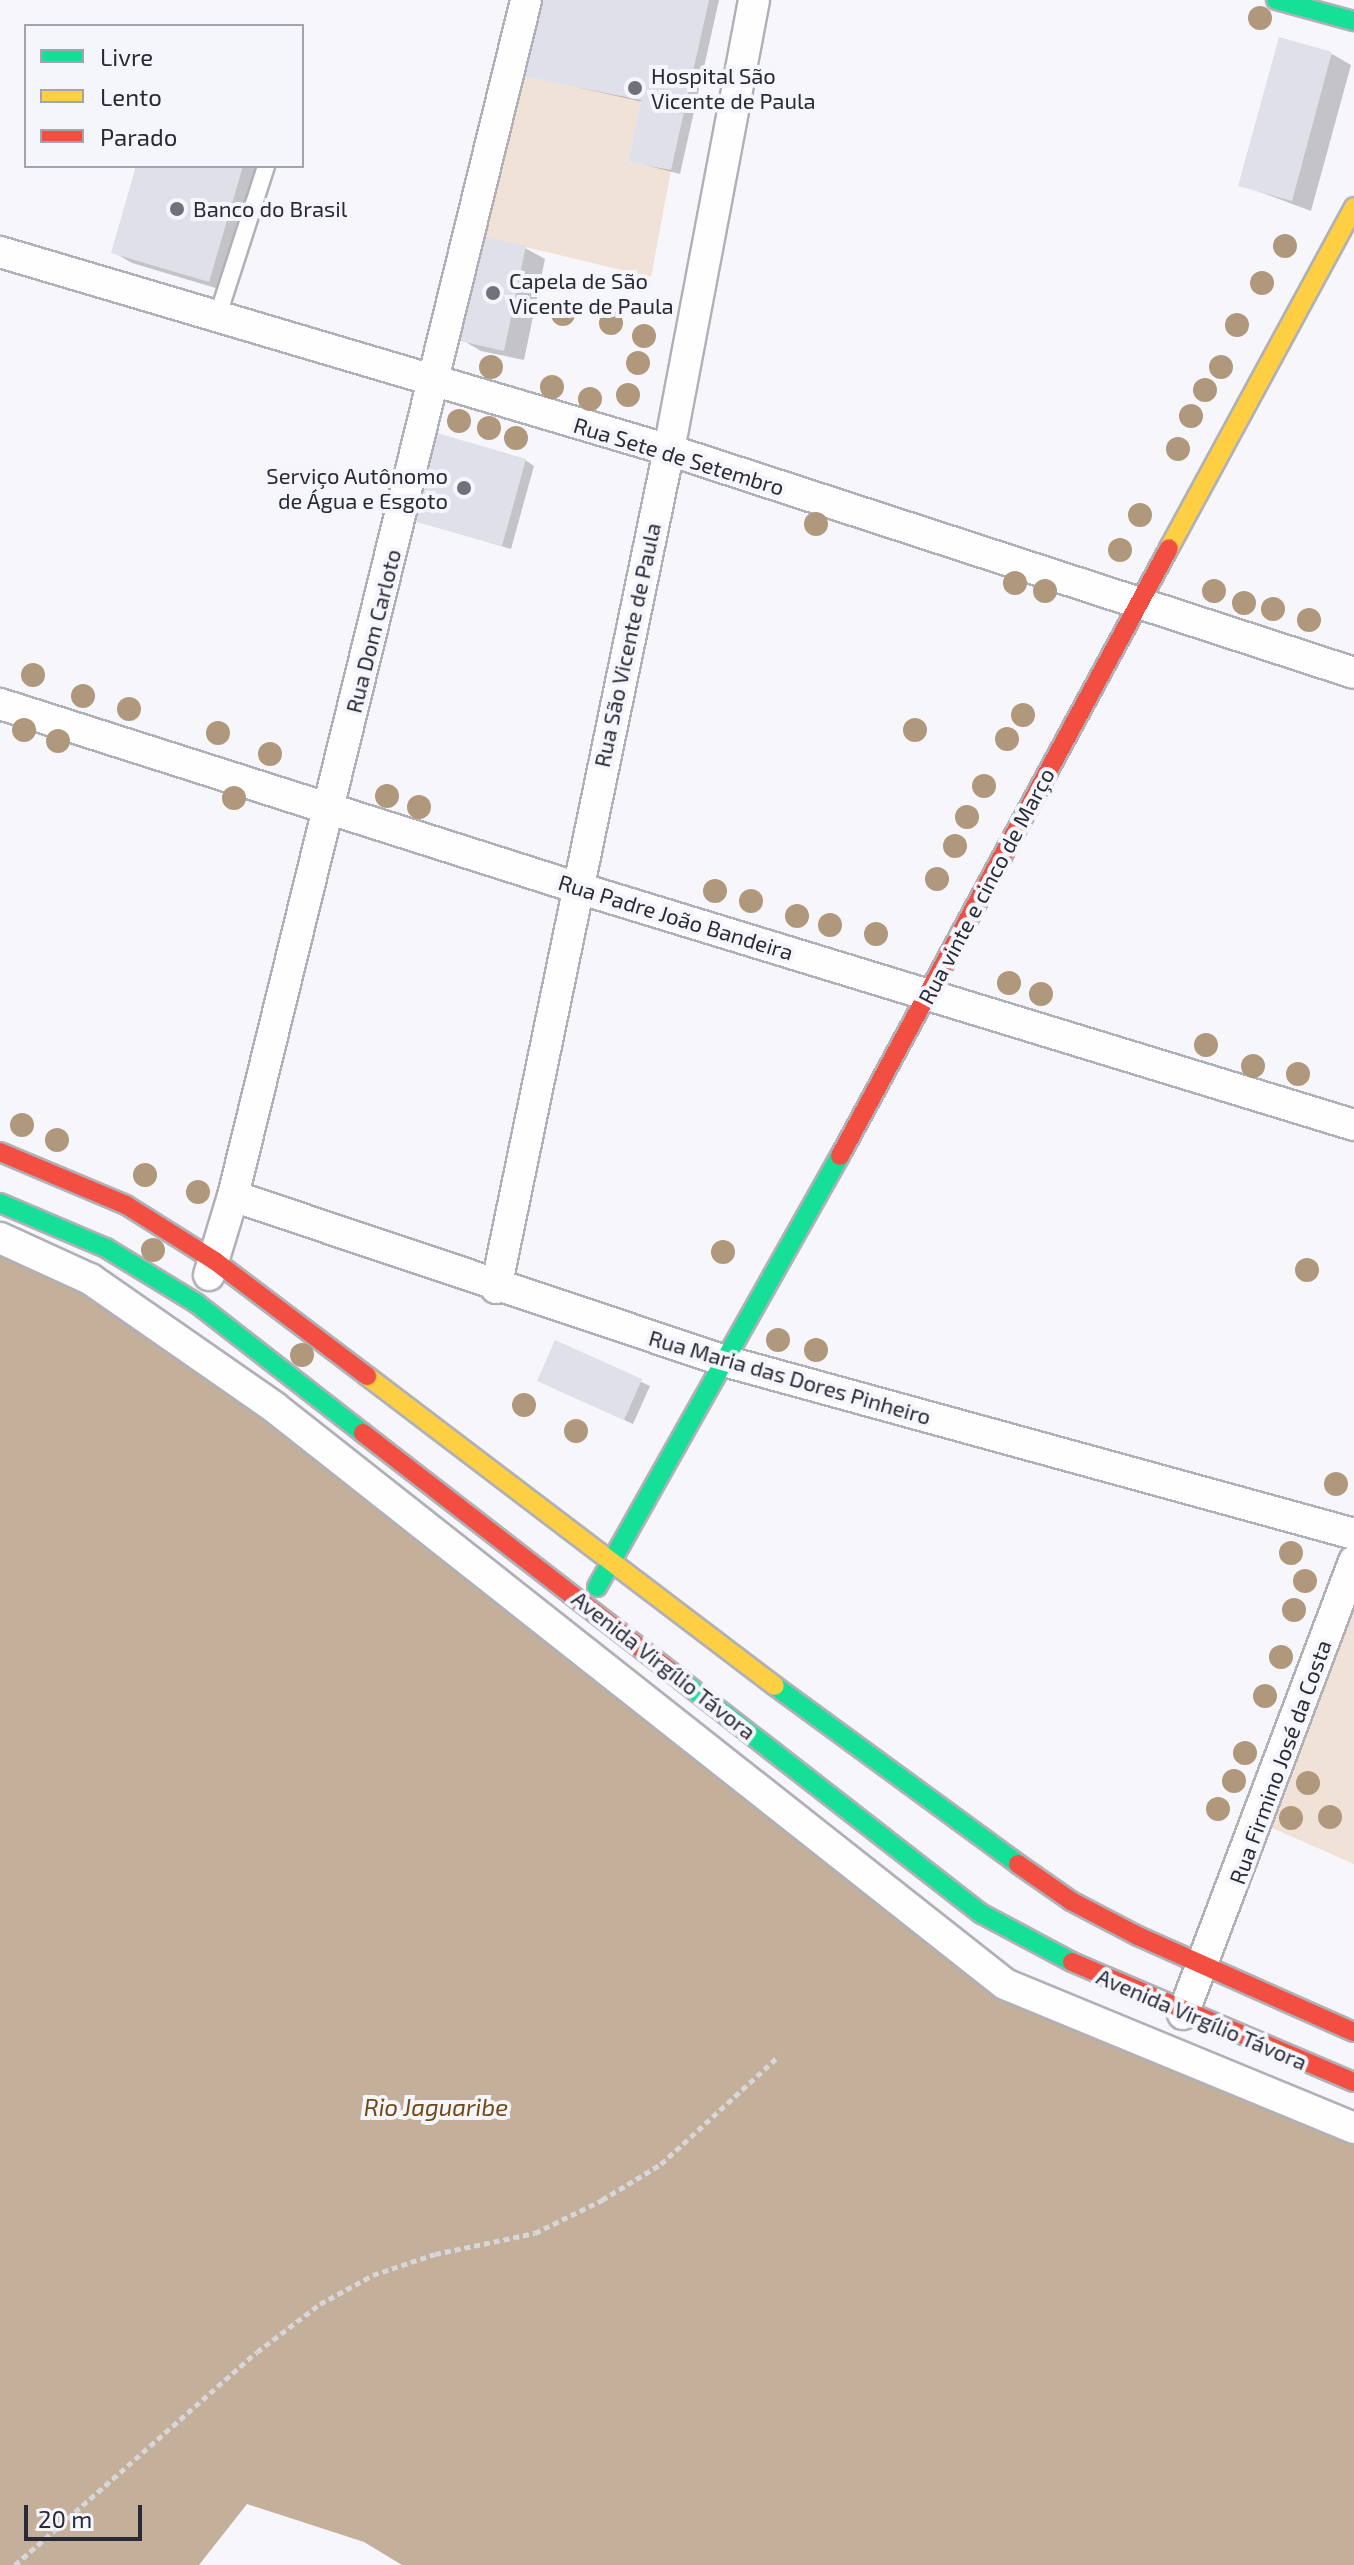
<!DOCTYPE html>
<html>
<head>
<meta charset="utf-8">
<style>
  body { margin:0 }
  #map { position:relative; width:1354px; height:2565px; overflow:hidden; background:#f6f6fb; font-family:"Exo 2",sans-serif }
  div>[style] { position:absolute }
  .green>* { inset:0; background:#f0e2d6 }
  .water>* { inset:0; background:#c4af9a }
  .shadow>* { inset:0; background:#0003 }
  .building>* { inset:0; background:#e0e0eb }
  .path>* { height:5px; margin-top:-2.5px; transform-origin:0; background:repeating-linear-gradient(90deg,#d7d7d9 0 6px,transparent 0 10px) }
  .roads { filter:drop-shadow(2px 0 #b0b0b8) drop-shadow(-2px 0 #b0b0b8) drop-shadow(0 2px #b0b0b8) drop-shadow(0 -2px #b0b0b8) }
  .lane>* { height:16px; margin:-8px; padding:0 8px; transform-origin:8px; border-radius:8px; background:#fefefe }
  .street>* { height:30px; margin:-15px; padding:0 15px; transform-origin:15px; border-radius:15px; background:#fefefe }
  .fast>* { height:18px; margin:-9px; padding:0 9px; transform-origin:9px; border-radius:9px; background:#16e098 }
  .slow>* { height:18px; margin:-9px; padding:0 9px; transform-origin:9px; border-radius:9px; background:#ffcf43 }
  .jam>* { height:18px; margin:-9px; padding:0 9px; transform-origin:9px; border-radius:9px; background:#f24e42 }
  .trees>* { width:24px; height:24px; margin:-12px; border-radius:50%; background:#b0987c }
  .dots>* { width:22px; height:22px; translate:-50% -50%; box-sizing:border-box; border:4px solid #f5f5fc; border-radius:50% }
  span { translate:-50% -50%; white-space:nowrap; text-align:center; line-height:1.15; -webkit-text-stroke:8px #f5f5fc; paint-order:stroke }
  .poi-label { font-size:22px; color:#2a2a37 }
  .left { translate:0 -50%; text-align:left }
  .right { translate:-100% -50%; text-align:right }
  .street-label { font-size:22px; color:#2a2a37 }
  .water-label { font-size:24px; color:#734912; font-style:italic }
  .legend { position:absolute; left:24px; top:24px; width:280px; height:144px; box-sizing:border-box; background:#f5f5fc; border:2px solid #a4a4ad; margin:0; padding:10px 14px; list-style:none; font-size:24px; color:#2a2a37 }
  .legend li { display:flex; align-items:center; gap:16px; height:40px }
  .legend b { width:40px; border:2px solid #a4a4ad }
  .scale { position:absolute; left:24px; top:2505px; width:118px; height:36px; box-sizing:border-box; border:4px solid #2a2a37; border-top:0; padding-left:10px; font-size:24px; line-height:28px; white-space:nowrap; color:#2a2a37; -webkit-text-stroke:6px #f5f5fc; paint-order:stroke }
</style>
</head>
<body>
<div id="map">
  <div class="green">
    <i style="clip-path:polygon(521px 76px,641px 100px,628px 162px,671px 170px,651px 277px,484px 237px)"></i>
    <i style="clip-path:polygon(1354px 1608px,1354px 1864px,1270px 1827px)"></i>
  </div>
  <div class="water">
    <i style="clip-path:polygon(0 1251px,86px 1291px,270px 1418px,1001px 1996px,1354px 2141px,1354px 2565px,402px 2565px,364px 2542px,247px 2504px,199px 2565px,0 2565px)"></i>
  </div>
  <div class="shadow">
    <i style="clip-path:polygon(540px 0,719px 0,680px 174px,630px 161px,643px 102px,523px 75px)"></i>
    <i style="clip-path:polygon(1332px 54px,1351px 65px,1311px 211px,1241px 185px)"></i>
    <i style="clip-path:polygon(138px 166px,265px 166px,229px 292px,132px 263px,113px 252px)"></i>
    <i style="clip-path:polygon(525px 248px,545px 259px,524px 360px,481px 351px,462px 340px)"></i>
    <i style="clip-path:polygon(525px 460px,534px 466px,511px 549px,404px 517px)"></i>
    <i style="clip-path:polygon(556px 1342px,650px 1386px,633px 1424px,549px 1386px)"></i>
  </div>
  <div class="building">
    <i style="clip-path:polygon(538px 0,709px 0,671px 170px,628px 162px,641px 100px,521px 76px)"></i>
    <i style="clip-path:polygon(1279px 37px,1332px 52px,1292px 201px,1238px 186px)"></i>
    <i style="clip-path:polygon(136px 166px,243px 166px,209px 282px,111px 253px)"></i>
    <i style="clip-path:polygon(484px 237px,526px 246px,504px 351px,460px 341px)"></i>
    <i style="clip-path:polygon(427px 430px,526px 459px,502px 546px,402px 518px)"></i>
    <i style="clip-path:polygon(555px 1340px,642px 1379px,624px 1420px,537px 1381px)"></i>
  </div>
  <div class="path">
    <i style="left:15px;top:2565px;width:322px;rotate:-41.4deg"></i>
    <i style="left:257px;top:2352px;width:79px;rotate:-37.3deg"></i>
    <i style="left:320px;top:2304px;width:60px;rotate:-28.7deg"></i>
    <i style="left:373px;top:2275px;width:65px;rotate:-18.7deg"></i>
    <i style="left:435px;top:2254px;width:102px;rotate:-11.9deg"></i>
    <i style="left:535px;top:2233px;width:75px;rotate:-26.2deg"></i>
    <i style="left:602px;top:2200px;width:69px;rotate:-31.4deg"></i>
    <i style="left:661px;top:2164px;width:160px;rotate:-42.5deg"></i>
  </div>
  <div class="roads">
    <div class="lane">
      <i style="left:217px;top:318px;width:160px;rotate:-72.1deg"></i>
    </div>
    <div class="street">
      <i style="left:0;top:252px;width:698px;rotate:16.49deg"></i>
      <i style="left:669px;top:450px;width:720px;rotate:18.03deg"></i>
      <i style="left:0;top:704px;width:603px;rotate:17.65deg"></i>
      <i style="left:575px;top:887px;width:815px;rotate:16.99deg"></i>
      <i style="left:233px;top:1196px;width:522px;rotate:18.54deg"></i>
      <i style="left:728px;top:1362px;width:649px;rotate:15.36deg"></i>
      <i style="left:0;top:1238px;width:99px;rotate:24.5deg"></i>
      <i style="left:90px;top:1279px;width:224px;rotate:34.8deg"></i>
      <i style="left:274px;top:1407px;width:931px;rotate:38.29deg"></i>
      <i style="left:1005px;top:1984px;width:378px;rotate:22.4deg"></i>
      <i style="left:209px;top:1275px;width:83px;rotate:-73.1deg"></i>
      <i style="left:233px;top:1196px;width:1231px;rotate:-76.23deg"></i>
      <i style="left:496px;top:1288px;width:856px;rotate:-78.34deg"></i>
      <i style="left:669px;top:450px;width:458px;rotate:-79.3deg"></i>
      <i style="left:1183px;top:2014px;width:484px;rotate:-69.3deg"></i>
    </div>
    <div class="fast">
      <i style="left:1276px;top:0;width:81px;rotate:15.1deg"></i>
      <i style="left:0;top:1203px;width:115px;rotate:23deg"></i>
      <i style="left:106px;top:1248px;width:105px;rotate:31.4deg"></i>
      <i style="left:196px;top:1303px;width:212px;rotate:37.9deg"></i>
      <i style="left:597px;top:1587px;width:495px;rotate:-60.6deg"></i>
      <i style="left:681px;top:1680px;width:381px;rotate:37.9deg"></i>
      <i style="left:982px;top:1914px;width:102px;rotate:28.1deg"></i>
      <i style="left:775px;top:1686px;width:301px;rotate:36.2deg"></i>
    </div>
    <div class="slow">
      <i style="left:1169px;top:548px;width:388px;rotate:-61.5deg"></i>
      <i style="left:367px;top:1376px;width:512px;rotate:37.23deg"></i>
    </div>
    <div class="jam">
      <i style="left:0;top:1152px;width:137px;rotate:22.8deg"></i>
      <i style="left:126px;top:1205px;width:105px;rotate:32.2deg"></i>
      <i style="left:215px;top:1261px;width:191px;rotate:37.1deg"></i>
      <i style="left:840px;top:1156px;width:691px;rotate:-61.58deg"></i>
      <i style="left:363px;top:1433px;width:403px;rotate:37.8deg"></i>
      <i style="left:1018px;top:1864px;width:65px;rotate:34.9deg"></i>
      <i style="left:1071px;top:1901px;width:76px;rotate:27.6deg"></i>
      <i style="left:1138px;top:1936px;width:236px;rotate:24deg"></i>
      <i style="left:1072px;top:1962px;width:306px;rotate:23.1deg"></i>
    </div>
  </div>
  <div class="trees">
    <i style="left:1260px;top:18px"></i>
    <i style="left:1285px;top:246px"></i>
    <i style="left:1262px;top:283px"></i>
    <i style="left:563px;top:314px"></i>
    <i style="left:611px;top:323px"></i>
    <i style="left:1237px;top:325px"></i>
    <i style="left:644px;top:336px"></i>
    <i style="left:638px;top:363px"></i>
    <i style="left:491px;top:367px"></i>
    <i style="left:1221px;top:367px"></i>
    <i style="left:552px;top:387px"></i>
    <i style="left:1205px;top:390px"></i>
    <i style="left:628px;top:395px"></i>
    <i style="left:590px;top:399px"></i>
    <i style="left:1191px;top:416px"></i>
    <i style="left:459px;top:421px"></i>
    <i style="left:489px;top:428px"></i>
    <i style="left:516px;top:438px"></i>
    <i style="left:1178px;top:449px"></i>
    <i style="left:1140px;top:515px"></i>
    <i style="left:816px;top:524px"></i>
    <i style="left:1120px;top:550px"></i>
    <i style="left:1015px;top:583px"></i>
    <i style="left:1045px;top:591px"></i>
    <i style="left:1214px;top:591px"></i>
    <i style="left:1244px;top:603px"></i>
    <i style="left:1273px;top:609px"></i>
    <i style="left:1309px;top:620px"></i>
    <i style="left:33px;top:675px"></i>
    <i style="left:83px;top:696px"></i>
    <i style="left:129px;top:709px"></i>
    <i style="left:1023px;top:715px"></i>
    <i style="left:24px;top:730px"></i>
    <i style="left:915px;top:730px"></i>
    <i style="left:218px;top:733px"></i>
    <i style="left:1007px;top:739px"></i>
    <i style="left:58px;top:741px"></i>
    <i style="left:270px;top:754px"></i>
    <i style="left:984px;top:786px"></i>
    <i style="left:387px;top:796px"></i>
    <i style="left:234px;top:798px"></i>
    <i style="left:419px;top:807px"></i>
    <i style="left:967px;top:817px"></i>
    <i style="left:955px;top:846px"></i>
    <i style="left:937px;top:879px"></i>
    <i style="left:715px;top:891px"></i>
    <i style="left:751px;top:901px"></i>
    <i style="left:797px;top:916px"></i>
    <i style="left:830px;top:925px"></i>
    <i style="left:876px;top:934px"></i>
    <i style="left:1009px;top:983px"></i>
    <i style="left:1041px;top:994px"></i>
    <i style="left:1206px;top:1045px"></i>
    <i style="left:1253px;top:1066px"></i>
    <i style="left:1298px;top:1074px"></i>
    <i style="left:22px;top:1125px"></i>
    <i style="left:57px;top:1140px"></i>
    <i style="left:145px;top:1175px"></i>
    <i style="left:198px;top:1192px"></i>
    <i style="left:153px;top:1250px"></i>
    <i style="left:723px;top:1252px"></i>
    <i style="left:1307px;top:1270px"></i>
    <i style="left:778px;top:1340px"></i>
    <i style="left:816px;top:1350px"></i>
    <i style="left:302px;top:1355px"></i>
    <i style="left:524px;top:1405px"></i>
    <i style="left:576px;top:1431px"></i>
    <i style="left:1336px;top:1484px"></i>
    <i style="left:1291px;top:1553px"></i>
    <i style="left:1305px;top:1581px"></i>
    <i style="left:1294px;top:1610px"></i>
    <i style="left:1281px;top:1657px"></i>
    <i style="left:1265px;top:1696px"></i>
    <i style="left:1245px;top:1753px"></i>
    <i style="left:1234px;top:1781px"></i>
    <i style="left:1308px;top:1783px"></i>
    <i style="left:1218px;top:1809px"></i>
    <i style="left:1330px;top:1817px"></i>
    <i style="left:1291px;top:1818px"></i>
  </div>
  <div class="dots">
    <i style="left:635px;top:88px;background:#71717c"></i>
    <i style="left:177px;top:209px;background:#71717c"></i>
    <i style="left:493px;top:293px;background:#71717c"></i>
    <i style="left:464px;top:488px;background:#71717c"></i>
  </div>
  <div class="poi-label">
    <span class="left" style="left:651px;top:88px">Hospital São<br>Vicente de Paula</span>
    <span class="left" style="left:193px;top:209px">Banco do Brasil</span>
    <span class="left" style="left:509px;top:293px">Capela de São<br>Vicente de Paula</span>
    <span class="right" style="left:448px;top:488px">Serviço Autônomo<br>de Água e Esgoto</span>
  </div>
  <div class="street-label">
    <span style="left:679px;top:456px;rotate:17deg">Rua Sete de Setembro</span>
    <span style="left:373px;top:631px;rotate:-76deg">Rua Dom Carloto</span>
    <span style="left:627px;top:645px;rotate:-78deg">Rua São Vicente de Paula</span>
    <span style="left:986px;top:886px;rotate:-62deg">Rua vinte e cinco de Março</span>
    <span style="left:676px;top:917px;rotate:17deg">Rua Padre João Bandeira</span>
    <span style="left:790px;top:1377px;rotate:16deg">Rua Maria das Dores Pinheiro</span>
    <span style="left:664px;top:1665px;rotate:38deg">Avenida Virgílio Távora</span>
    <span style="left:1280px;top:1762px;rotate:-70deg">Rua Firmino José da Costa</span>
    <span style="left:1202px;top:2019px;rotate:23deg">Avenida Virgílio Távora</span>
  </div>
  <div class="water-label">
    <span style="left:436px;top:2107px">Rio Jaguaribe</span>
  </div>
  <ul class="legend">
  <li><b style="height:10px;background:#16e098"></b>Livre</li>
  <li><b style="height:10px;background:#ffcf43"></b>Lento</li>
  <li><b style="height:10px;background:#f24e42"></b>Parado</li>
  </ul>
  <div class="scale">20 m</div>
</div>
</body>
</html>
